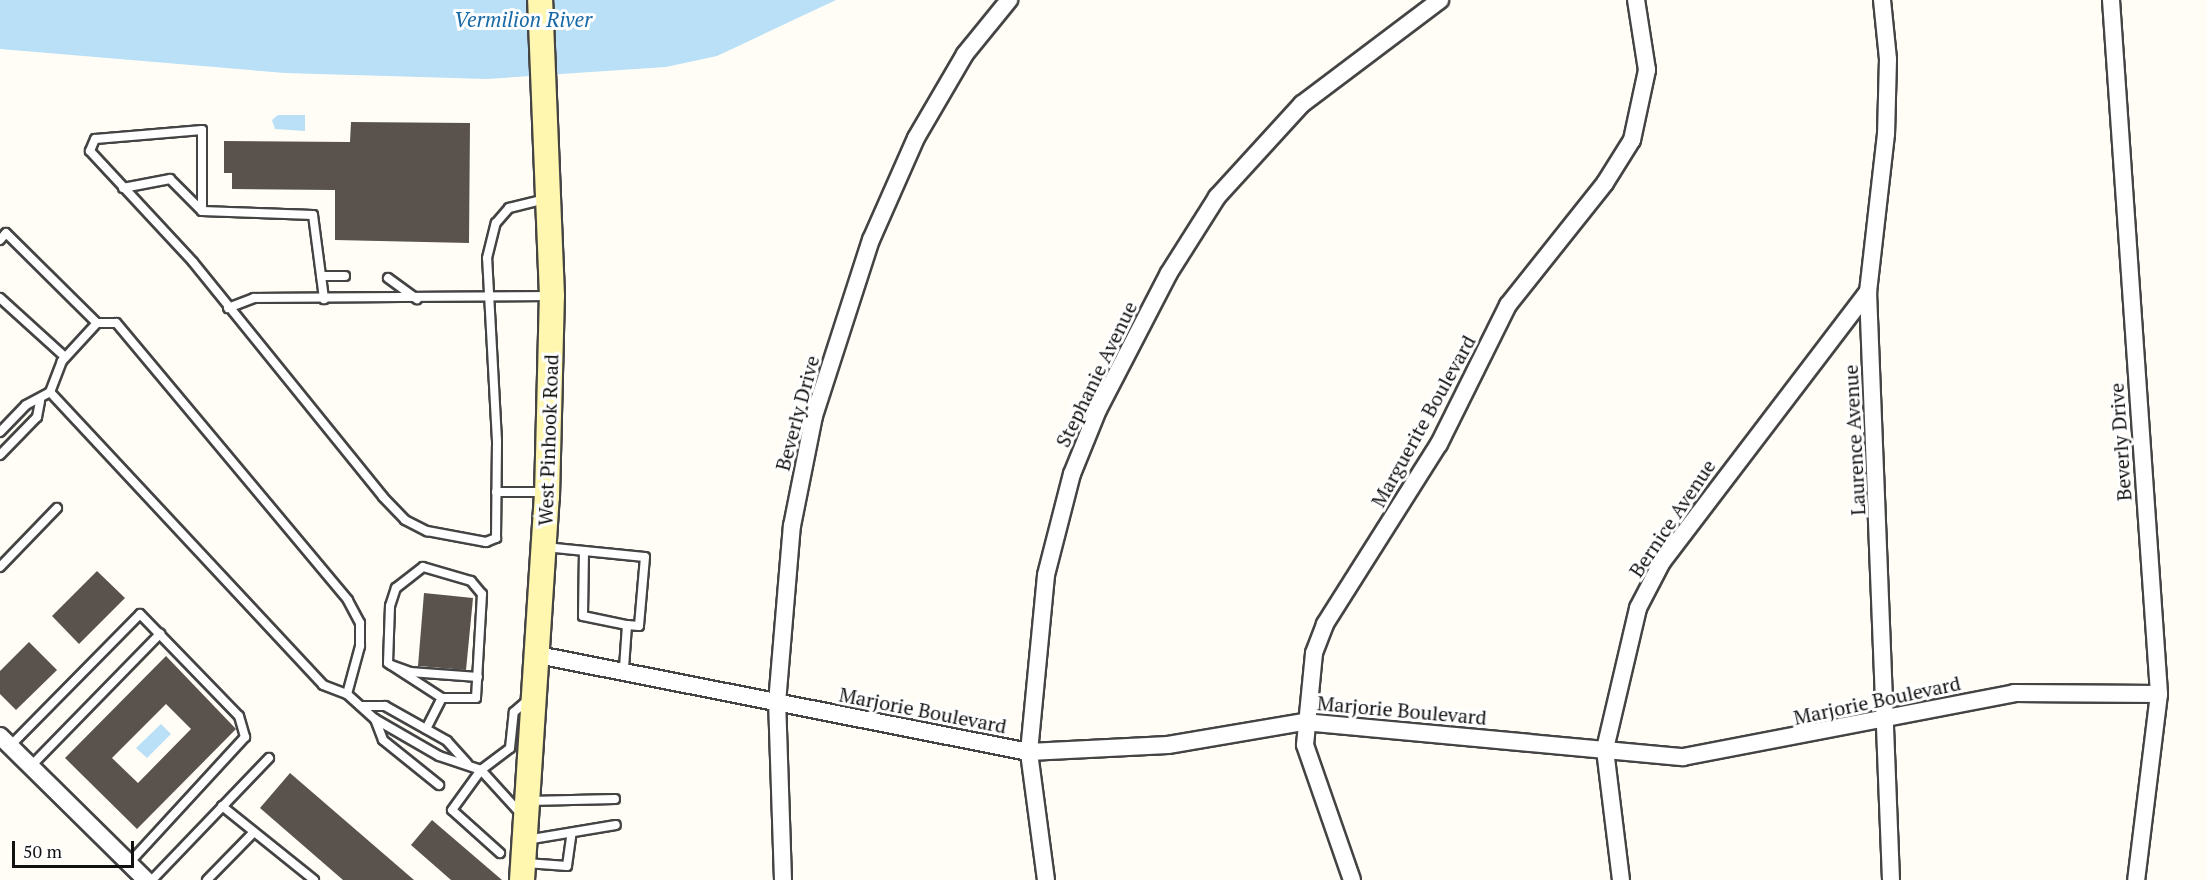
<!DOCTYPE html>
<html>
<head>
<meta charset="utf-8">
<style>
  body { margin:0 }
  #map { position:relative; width:2207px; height:880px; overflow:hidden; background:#fffdf5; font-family:"PT Serif",serif }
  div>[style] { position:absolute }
  .water>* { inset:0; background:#b9e0f7 }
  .building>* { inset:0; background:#5a524d }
  .roads { filter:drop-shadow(2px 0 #444) drop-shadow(-2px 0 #444) drop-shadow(0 2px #444) drop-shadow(0 -2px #444) }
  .lane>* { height:8px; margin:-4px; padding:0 4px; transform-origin:4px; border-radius:4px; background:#fff }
  .street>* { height:16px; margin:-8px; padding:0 8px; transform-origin:8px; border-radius:8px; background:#fff }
  .secondary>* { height:24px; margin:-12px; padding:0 12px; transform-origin:12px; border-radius:12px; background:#fff6b0 }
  span { translate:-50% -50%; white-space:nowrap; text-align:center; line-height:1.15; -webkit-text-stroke:6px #fff; paint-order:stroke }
  .street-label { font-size:20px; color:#111 }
  .water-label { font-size:21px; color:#1768a6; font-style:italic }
  .scale { position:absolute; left:12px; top:841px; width:122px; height:27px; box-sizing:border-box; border:3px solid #111; border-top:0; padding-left:8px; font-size:18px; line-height:21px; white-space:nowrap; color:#111; -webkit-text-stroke:4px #fff; paint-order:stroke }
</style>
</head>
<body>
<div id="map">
  <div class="water">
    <i style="clip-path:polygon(0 0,836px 0,717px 56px,666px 67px,487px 79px,285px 73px,0 49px)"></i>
    <i style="clip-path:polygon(278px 115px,305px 115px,305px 131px,275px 129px,272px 120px)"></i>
    <i style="clip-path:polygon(161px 724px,171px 734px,147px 758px,136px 748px)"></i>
  </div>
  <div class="building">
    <i style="clip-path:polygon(351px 122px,470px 123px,469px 243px,335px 240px,335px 190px,232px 189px,232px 173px,224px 173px,224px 141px,350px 142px)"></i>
    <i style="clip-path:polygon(97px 571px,125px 598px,79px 644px,52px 616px)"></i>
    <i style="clip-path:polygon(424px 593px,473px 598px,466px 670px,418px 666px)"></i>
    <i style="clip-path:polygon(29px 642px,57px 670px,16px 710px,0 694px,0 671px)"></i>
    <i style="clip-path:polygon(evenodd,166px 656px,236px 729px,137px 829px,65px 758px,166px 656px,166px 704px,191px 729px,138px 783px,112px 758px,166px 704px)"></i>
    <i style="clip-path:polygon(290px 773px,414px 880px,343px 880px,260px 808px)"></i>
    <i style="clip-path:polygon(432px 820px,502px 880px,451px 880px,411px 845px)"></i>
  </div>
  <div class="roads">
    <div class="lane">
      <i style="left:123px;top:188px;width:48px;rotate:-10.8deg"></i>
      <i style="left:170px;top:179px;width:45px;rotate:45deg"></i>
      <i style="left:202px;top:211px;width:111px;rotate:2.1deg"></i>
      <i style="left:313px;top:215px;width:85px;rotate:82.5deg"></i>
      <i style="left:202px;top:211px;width:81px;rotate:-90deg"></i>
      <i style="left:202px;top:130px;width:107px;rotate:175.2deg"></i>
      <i style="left:95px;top:139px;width:13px;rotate:113deg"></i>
      <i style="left:90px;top:151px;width:151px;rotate:47.1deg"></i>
      <i style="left:193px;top:262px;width:302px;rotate:51deg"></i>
      <i style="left:383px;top:497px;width:32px;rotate:46deg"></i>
      <i style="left:405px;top:520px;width:25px;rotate:27deg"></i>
      <i style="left:427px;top:531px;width:60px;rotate:10.6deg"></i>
      <i style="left:486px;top:542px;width:11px;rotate:-22deg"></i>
      <i style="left:496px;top:538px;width:97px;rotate:-89.4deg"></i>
      <i style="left:497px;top:441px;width:183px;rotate:-93.1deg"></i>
      <i style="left:487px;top:258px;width:36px;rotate:-76deg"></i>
      <i style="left:496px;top:223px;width:20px;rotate:-49deg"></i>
      <i style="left:509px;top:208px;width:37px;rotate:-14deg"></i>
      <i style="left:0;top:240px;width:9px;rotate:-49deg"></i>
      <i style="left:6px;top:233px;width:128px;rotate:44.7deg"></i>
      <i style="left:321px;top:276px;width:24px"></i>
      <i style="left:388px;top:278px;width:36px;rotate:36deg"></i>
      <i style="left:0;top:298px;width:88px;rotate:42.2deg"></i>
      <i style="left:228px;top:308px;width:28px;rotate:-21deg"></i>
      <i style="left:254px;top:298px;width:295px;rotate:-0.4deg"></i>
      <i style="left:0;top:432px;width:37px;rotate:-46deg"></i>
      <i style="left:26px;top:405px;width:27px;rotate:-28deg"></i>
      <i style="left:0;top:455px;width:53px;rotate:-45.8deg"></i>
      <i style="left:37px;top:417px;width:16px;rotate:-79deg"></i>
      <i style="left:496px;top:492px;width:48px"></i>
      <i style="left:545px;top:547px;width:100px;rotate:5.7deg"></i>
      <i style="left:645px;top:557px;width:69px;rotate:95deg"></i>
      <i style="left:639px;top:626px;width:12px;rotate:-175deg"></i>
      <i style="left:627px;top:625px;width:43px;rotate:94deg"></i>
      <i style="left:584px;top:551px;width:65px;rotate:90.9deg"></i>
      <i style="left:583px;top:616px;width:45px;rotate:11.6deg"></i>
      <i style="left:0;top:567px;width:82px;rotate:-46deg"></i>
      <i style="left:391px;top:665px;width:20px;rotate:20deg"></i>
      <i style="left:410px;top:672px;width:68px;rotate:4.2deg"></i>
      <i style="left:347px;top:694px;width:50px;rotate:-74.8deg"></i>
      <i style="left:360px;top:646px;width:23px;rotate:-90deg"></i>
      <i style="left:360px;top:623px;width:26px;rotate:-118deg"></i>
      <i style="left:348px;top:600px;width:361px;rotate:-129.9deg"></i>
      <i style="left:116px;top:323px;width:19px;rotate:180deg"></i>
      <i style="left:97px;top:323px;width:52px;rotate:132.6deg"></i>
      <i style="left:62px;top:361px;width:33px;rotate:111deg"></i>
      <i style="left:50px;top:392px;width:400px;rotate:47deg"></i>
      <i style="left:323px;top:685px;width:26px;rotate:21deg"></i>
      <i style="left:347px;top:694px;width:38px;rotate:42deg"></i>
      <i style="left:375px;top:719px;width:74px;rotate:30deg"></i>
      <i style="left:439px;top:756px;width:44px;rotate:18.4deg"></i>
      <i style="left:481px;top:770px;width:61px;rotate:47.7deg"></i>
      <i style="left:361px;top:706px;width:24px"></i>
      <i style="left:385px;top:706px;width:71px;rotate:29.4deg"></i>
      <i style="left:447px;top:741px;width:30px;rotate:48deg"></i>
      <i style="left:375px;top:719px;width:22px;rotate:69deg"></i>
      <i style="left:383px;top:740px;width:72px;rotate:38.8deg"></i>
      <i style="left:426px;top:729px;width:35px;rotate:-63deg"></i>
      <i style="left:442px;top:698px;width:64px;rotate:-147.1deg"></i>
      <i style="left:388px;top:663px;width:57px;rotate:-88deg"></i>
      <i style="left:390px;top:606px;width:19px;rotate:-72deg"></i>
      <i style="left:396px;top:588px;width:34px;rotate:-38deg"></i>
      <i style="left:423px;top:567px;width:50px;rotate:16.3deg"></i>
      <i style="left:471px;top:581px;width:17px;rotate:50deg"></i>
      <i style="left:482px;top:594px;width:104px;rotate:93.3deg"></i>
      <i style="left:476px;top:698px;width:34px;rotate:180deg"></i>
      <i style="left:10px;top:746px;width:185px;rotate:-45.4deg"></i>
      <i style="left:140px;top:614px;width:142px;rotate:45.9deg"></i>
      <i style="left:239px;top:716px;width:22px;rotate:74deg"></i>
      <i style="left:245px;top:737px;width:171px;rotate:132.6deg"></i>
      <i style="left:31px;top:766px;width:185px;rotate:-45.7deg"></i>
      <i style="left:529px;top:801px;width:86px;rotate:-1.3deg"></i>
      <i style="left:222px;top:806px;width:118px;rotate:38.8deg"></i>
      <i style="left:526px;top:840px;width:91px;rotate:-9.5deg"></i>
      <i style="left:500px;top:853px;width:64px;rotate:-138.1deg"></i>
      <i style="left:452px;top:810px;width:49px;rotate:-54.1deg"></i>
      <i style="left:481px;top:770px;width:36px;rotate:-37deg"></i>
      <i style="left:510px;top:748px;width:36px;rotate:-84deg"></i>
      <i style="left:514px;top:712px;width:21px;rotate:-41deg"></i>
      <i style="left:526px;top:863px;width:41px;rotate:4.2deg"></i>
      <i style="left:567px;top:866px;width:30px;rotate:-82deg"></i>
      <i style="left:152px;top:880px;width:169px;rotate:-46.2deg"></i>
      <i style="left:207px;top:880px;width:67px;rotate:-45.6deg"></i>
    </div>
    <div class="street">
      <i style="left:1882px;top:0;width:59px;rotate:84.2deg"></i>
      <i style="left:1888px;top:59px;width:75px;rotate:91.5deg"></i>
      <i style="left:1886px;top:134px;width:159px;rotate:96.5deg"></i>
      <i style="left:1868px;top:292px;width:588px;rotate:87.76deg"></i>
      <i style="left:2111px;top:0;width:696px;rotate:86.04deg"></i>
      <i style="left:2159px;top:694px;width:187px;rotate:97deg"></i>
      <i style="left:538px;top:655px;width:500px;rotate:11.18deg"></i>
      <i style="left:1029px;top:752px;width:139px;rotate:-2.9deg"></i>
      <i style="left:1168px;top:745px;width:138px;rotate:-9.6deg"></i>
      <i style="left:1304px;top:722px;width:381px;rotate:5.3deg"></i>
      <i style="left:1683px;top:757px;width:337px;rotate:-10.9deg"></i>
      <i style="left:2014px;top:693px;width:145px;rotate:0.4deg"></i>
      <i style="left:0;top:736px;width:205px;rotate:44.6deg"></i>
      <i style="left:783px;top:880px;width:177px;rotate:-91.9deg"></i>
      <i style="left:777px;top:703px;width:178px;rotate:-85.2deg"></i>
      <i style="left:792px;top:526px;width:112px;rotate:-78.7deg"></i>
      <i style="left:814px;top:416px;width:185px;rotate:-72.1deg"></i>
      <i style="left:871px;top:240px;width:111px;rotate:-66.2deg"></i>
      <i style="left:916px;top:138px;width:97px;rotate:-59.7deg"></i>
      <i style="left:965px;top:54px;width:70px;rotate:-50.8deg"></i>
      <i style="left:1046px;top:880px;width:129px;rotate:-97.6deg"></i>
      <i style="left:1029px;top:752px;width:178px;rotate:-84.5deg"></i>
      <i style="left:1046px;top:575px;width:104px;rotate:-75.6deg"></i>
      <i style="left:1072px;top:474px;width:69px;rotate:-67.9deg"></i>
      <i style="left:1098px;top:410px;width:154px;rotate:-62.6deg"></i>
      <i style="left:1169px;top:273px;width:90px;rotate:-57.7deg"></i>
      <i style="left:1217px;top:197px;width:126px;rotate:-47.6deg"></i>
      <i style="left:1302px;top:104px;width:173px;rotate:-37deg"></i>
      <i style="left:1352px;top:880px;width:143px;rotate:-109.2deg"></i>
      <i style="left:1305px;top:745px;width:92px;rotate:-84.4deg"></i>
      <i style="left:1314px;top:653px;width:31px;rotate:-69deg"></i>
      <i style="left:1325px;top:624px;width:213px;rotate:-57.7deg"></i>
      <i style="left:1439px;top:444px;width:155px;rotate:-63.6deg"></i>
      <i style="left:1508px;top:305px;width:156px;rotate:-51.5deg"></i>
      <i style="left:1605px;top:183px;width:51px;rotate:-57.9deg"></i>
      <i style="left:1632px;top:140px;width:72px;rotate:-77.9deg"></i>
      <i style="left:1647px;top:70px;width:71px;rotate:-98.9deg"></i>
      <i style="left:1621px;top:880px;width:132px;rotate:-97deg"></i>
      <i style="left:1605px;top:749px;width:145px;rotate:-76.8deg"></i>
      <i style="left:1638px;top:608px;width:52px;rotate:-62.4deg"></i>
      <i style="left:1662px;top:562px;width:340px;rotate:-52.7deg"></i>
    </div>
    <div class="secondary">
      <i style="left:522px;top:880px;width:384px;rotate:-86.3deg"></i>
      <i style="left:547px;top:497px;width:201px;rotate:-88.6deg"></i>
      <i style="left:552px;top:296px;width:296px;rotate:-92.3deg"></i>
    </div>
  </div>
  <div class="street-label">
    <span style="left:1096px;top:374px;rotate:-64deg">Stephanie Avenue</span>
    <span style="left:797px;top:413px;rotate:-75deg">Beverly Drive</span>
    <span style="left:1423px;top:421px;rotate:-61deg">Marguerite Boulevard</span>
    <span style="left:548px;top:440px;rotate:-88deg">West Pinhook Road</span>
    <span style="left:1854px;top:440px;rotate:-93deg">Laurence Avenue</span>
    <span style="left:2120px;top:442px;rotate:-94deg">Beverly Drive</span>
    <span style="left:1672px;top:518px;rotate:-56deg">Bernice Avenue</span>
    <span style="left:1877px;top:700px;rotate:-12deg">Marjorie Boulevard</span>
    <span style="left:923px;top:710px;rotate:11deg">Marjorie Boulevard</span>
    <span style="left:1402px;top:710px;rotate:5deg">Marjorie Boulevard</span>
  </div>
  <div class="water-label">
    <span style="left:523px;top:19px">Vermilion River</span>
  </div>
  <div class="scale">50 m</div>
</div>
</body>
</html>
